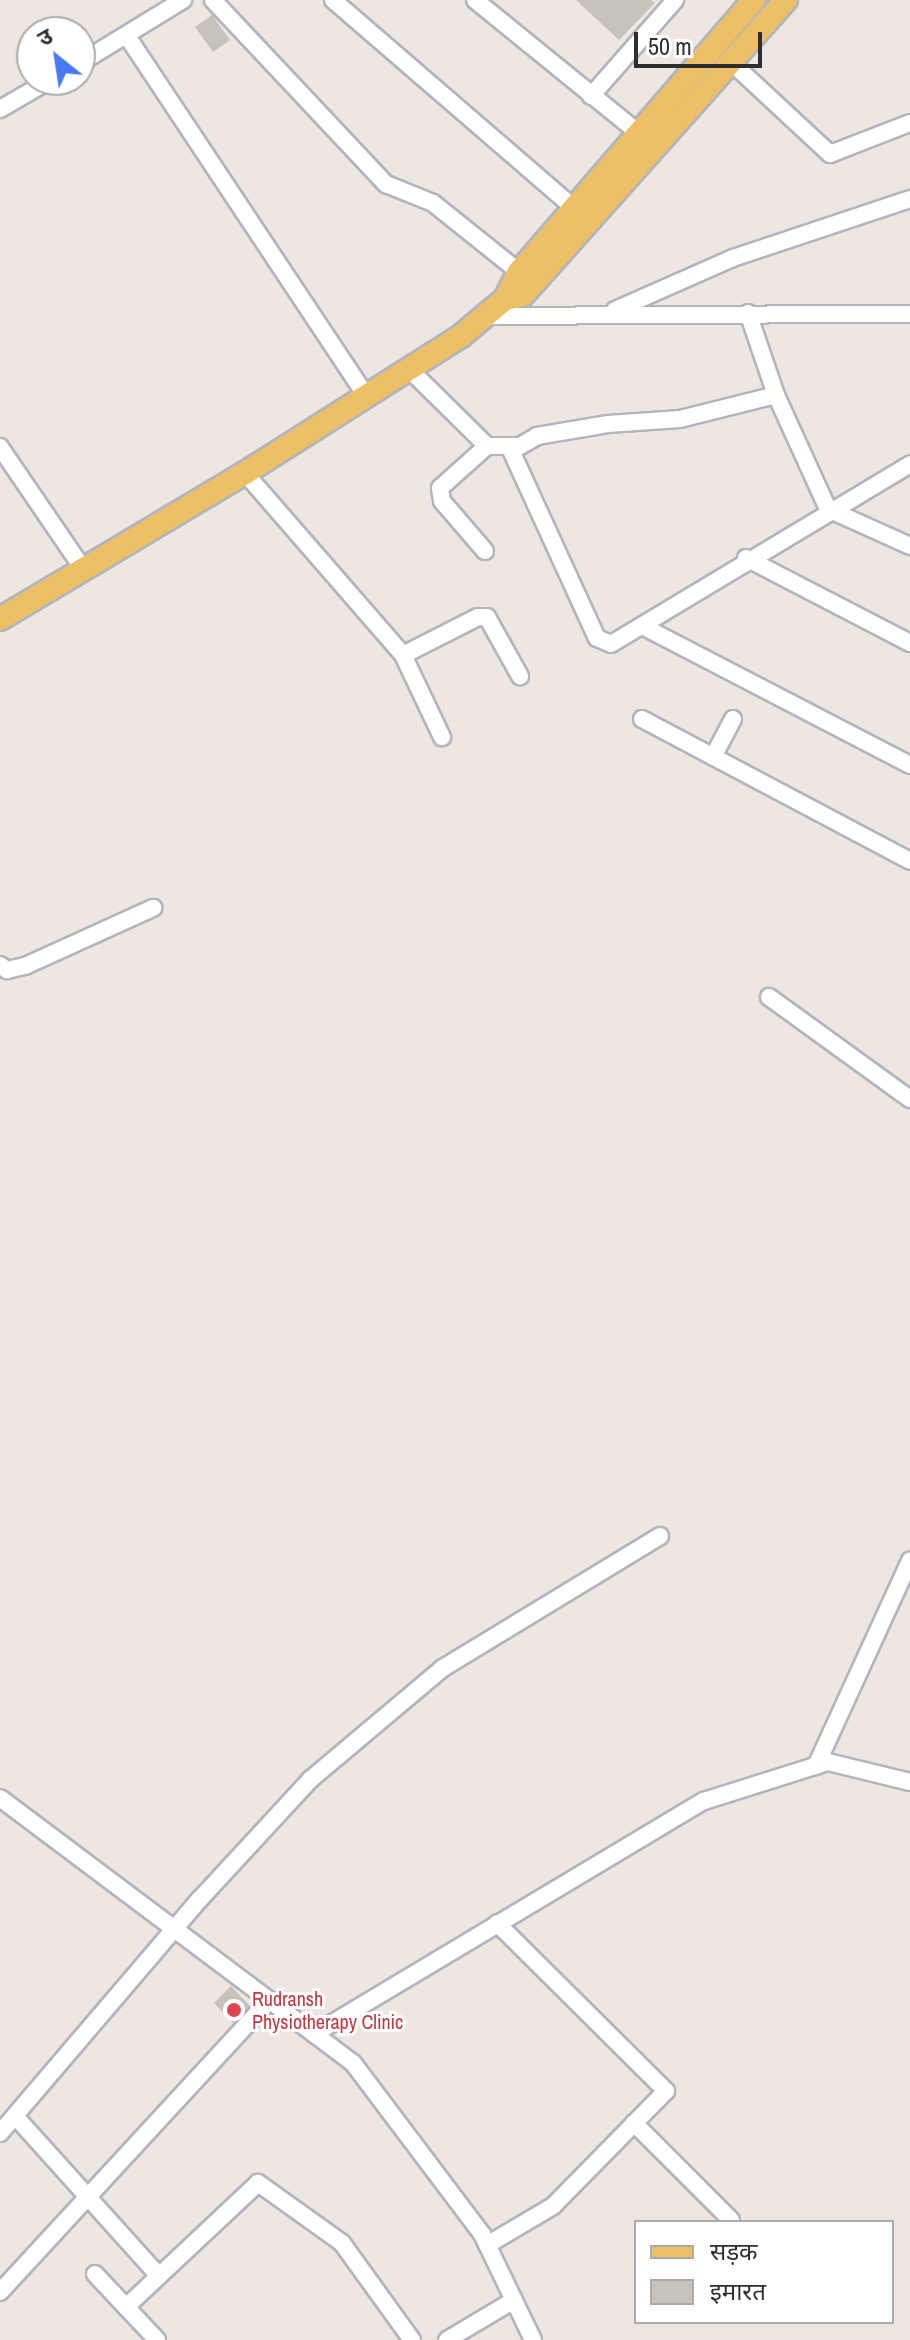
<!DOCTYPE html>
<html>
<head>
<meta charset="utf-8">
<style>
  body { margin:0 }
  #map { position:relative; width:910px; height:2340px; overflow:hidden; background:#eee7e1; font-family:"Archivo Narrow","Noto Sans Devanagari",sans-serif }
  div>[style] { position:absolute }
  .building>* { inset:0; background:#c7c2bc }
  .roads { filter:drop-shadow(2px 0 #b1b5bd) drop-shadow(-2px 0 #b1b5bd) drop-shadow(0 2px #b1b5bd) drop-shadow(0 -2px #b1b5bd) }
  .minor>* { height:16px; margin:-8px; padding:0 8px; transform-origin:8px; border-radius:8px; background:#fff }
  .major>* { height:22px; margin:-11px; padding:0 11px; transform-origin:11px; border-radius:11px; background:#edc068 }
  .dots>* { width:22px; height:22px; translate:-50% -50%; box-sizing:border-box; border:4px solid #fff; border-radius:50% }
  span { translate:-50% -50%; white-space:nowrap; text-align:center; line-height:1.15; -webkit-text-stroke:6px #fff; paint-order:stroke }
  .health-label { font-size:20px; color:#be3a42 }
  .left { translate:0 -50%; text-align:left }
  .legend { position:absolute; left:634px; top:2220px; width:260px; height:104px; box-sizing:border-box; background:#fff; border:2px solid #ababab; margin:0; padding:10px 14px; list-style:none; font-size:24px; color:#2e2e2e }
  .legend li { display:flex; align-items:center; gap:16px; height:40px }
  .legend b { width:40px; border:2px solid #ababab }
  .north { position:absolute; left:16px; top:16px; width:80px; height:80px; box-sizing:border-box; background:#fff; border:2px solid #ababab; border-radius:50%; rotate:330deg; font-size:22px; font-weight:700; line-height:32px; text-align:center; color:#2e2e2e }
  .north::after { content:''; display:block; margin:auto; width:28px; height:36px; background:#4879f4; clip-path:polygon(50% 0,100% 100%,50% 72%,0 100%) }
  .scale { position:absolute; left:634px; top:32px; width:128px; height:36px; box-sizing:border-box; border:4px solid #2e2e2e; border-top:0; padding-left:10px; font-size:24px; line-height:28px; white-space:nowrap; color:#2e2e2e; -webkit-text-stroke:6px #fff; paint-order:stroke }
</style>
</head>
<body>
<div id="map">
  <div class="building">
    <i style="clip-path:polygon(576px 0,651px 0,655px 3px,619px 40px)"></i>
    <i style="clip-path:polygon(212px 15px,230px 40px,213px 52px,195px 27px)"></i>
    <i style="clip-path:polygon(231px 1986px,255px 2011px,238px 2028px,214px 2003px)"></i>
  </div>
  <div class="roads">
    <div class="minor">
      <i style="left:213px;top:0;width:253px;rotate:46.8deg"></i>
      <i style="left:386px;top:184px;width:51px;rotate:22deg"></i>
      <i style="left:433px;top:203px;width:110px;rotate:38.7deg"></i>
      <i style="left:333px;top:0;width:321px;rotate:40.8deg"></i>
      <i style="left:475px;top:0;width:220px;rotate:39.1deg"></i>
      <i style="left:127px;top:36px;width:432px;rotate:56.4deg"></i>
      <i style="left:80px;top:63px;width:121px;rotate:-31.5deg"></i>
      <i style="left:732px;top:63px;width:134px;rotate:42.9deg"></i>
      <i style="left:830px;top:154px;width:86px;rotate:-21.2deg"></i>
      <i style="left:591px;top:96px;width:128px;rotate:-48.8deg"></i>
      <i style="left:0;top:109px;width:58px;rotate:-30.1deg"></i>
      <i style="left:615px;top:310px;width:129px;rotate:-23.8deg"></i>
      <i style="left:733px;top:258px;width:187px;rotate:-18.4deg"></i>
      <i style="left:748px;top:313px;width:87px;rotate:71.1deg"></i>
      <i style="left:776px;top:395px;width:125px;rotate:65.5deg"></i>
      <i style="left:828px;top:509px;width:90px;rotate:24.3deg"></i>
      <i style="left:482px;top:316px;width:428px;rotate:-0.3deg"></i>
      <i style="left:409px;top:369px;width:110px;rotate:44.6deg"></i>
      <i style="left:487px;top:446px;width:33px"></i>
      <i style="left:520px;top:446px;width:20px;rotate:-30deg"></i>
      <i style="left:537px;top:436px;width:72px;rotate:-9.6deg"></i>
      <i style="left:608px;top:424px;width:72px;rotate:-4deg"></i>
      <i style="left:680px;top:419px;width:99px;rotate:-14deg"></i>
      <i style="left:509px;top:446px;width:211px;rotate:65.4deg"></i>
      <i style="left:597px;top:638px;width:15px;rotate:23deg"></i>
      <i style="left:611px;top:644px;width:349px;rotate:-31deg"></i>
      <i style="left:0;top:447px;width:149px;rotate:55.7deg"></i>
      <i style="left:245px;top:473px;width:241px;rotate:49deg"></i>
      <i style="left:403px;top:655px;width:91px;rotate:64.6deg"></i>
      <i style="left:485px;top:551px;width:66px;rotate:-130.7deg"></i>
      <i style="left:442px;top:501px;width:13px;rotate:-99deg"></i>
      <i style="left:440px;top:488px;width:63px;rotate:-41.8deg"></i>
      <i style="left:746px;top:558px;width:185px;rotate:27.4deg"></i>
      <i style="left:644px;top:627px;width:300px;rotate:27.4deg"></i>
      <i style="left:403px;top:655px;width:84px;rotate:-26.9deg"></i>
      <i style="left:478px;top:617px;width:9px"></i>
      <i style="left:487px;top:617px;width:68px;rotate:60.8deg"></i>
      <i style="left:642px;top:719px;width:303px;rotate:27.9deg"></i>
      <i style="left:713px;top:757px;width:43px;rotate:-62.2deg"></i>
      <i style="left:0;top:965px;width:9px;rotate:36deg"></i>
      <i style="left:7px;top:970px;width:18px;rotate:-13deg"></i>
      <i style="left:25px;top:966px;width:141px;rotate:-24.4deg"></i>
      <i style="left:769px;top:997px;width:174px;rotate:35.9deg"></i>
      <i style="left:816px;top:1766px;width:226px;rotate:-65.4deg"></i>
      <i style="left:0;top:1798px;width:441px;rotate:36.9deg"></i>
      <i style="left:353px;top:2063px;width:214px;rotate:53deg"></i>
      <i style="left:482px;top:2234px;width:118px;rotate:64.3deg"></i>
      <i style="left:314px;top:2034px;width:454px;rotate:-30.9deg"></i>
      <i style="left:704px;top:1801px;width:130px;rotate:-17.5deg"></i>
      <i style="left:828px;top:1762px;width:84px;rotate:13.7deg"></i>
      <i style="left:15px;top:2116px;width:215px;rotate:48deg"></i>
      <i style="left:634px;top:2123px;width:137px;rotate:45deg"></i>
      <i style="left:0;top:2133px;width:309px;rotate:-49.5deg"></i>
      <i style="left:201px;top:1898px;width:162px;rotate:-47.3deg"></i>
      <i style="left:311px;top:1779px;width:172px;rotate:-40.1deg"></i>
      <i style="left:443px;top:1668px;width:254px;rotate:-31.3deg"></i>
      <i style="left:487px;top:2245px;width:77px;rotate:-30.6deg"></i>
      <i style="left:553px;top:2206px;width:161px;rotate:-45.5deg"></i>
      <i style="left:666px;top:2091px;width:238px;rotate:-135.2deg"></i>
      <i style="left:95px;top:2274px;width:91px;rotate:46.8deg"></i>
      <i style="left:0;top:2292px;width:397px;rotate:-47.3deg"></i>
      <i style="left:126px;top:2307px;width:181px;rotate:-43.2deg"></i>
      <i style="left:258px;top:2183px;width:103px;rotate:35.5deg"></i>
      <i style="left:342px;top:2243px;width:120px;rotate:54.2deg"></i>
      <i style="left:447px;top:2340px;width:78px;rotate:-30.8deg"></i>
    </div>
    <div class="major">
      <i style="left:505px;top:299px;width:30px;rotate:-63deg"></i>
      <i style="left:519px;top:272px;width:359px;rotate:-49.2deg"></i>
      <i style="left:0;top:619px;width:285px;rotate:-30.8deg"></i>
      <i style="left:245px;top:473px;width:256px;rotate:-32.4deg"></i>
      <i style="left:461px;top:336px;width:57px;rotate:-40.1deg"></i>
      <i style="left:505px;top:299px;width:18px;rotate:-13deg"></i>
      <i style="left:523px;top:295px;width:395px;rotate:-48.3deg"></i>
    </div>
  </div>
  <div class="dots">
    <i style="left:234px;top:2010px;background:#e0444e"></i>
  </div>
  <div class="health-label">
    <span class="left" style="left:252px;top:2010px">Rudransh<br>Physiotherapy Clinic</span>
  </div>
  <ul class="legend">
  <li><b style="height:10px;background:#edc068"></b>सड़क</li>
  <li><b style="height:22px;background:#c7c2bc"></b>इमारत</li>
  </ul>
  <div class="north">उ</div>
  <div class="scale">50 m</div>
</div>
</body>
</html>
